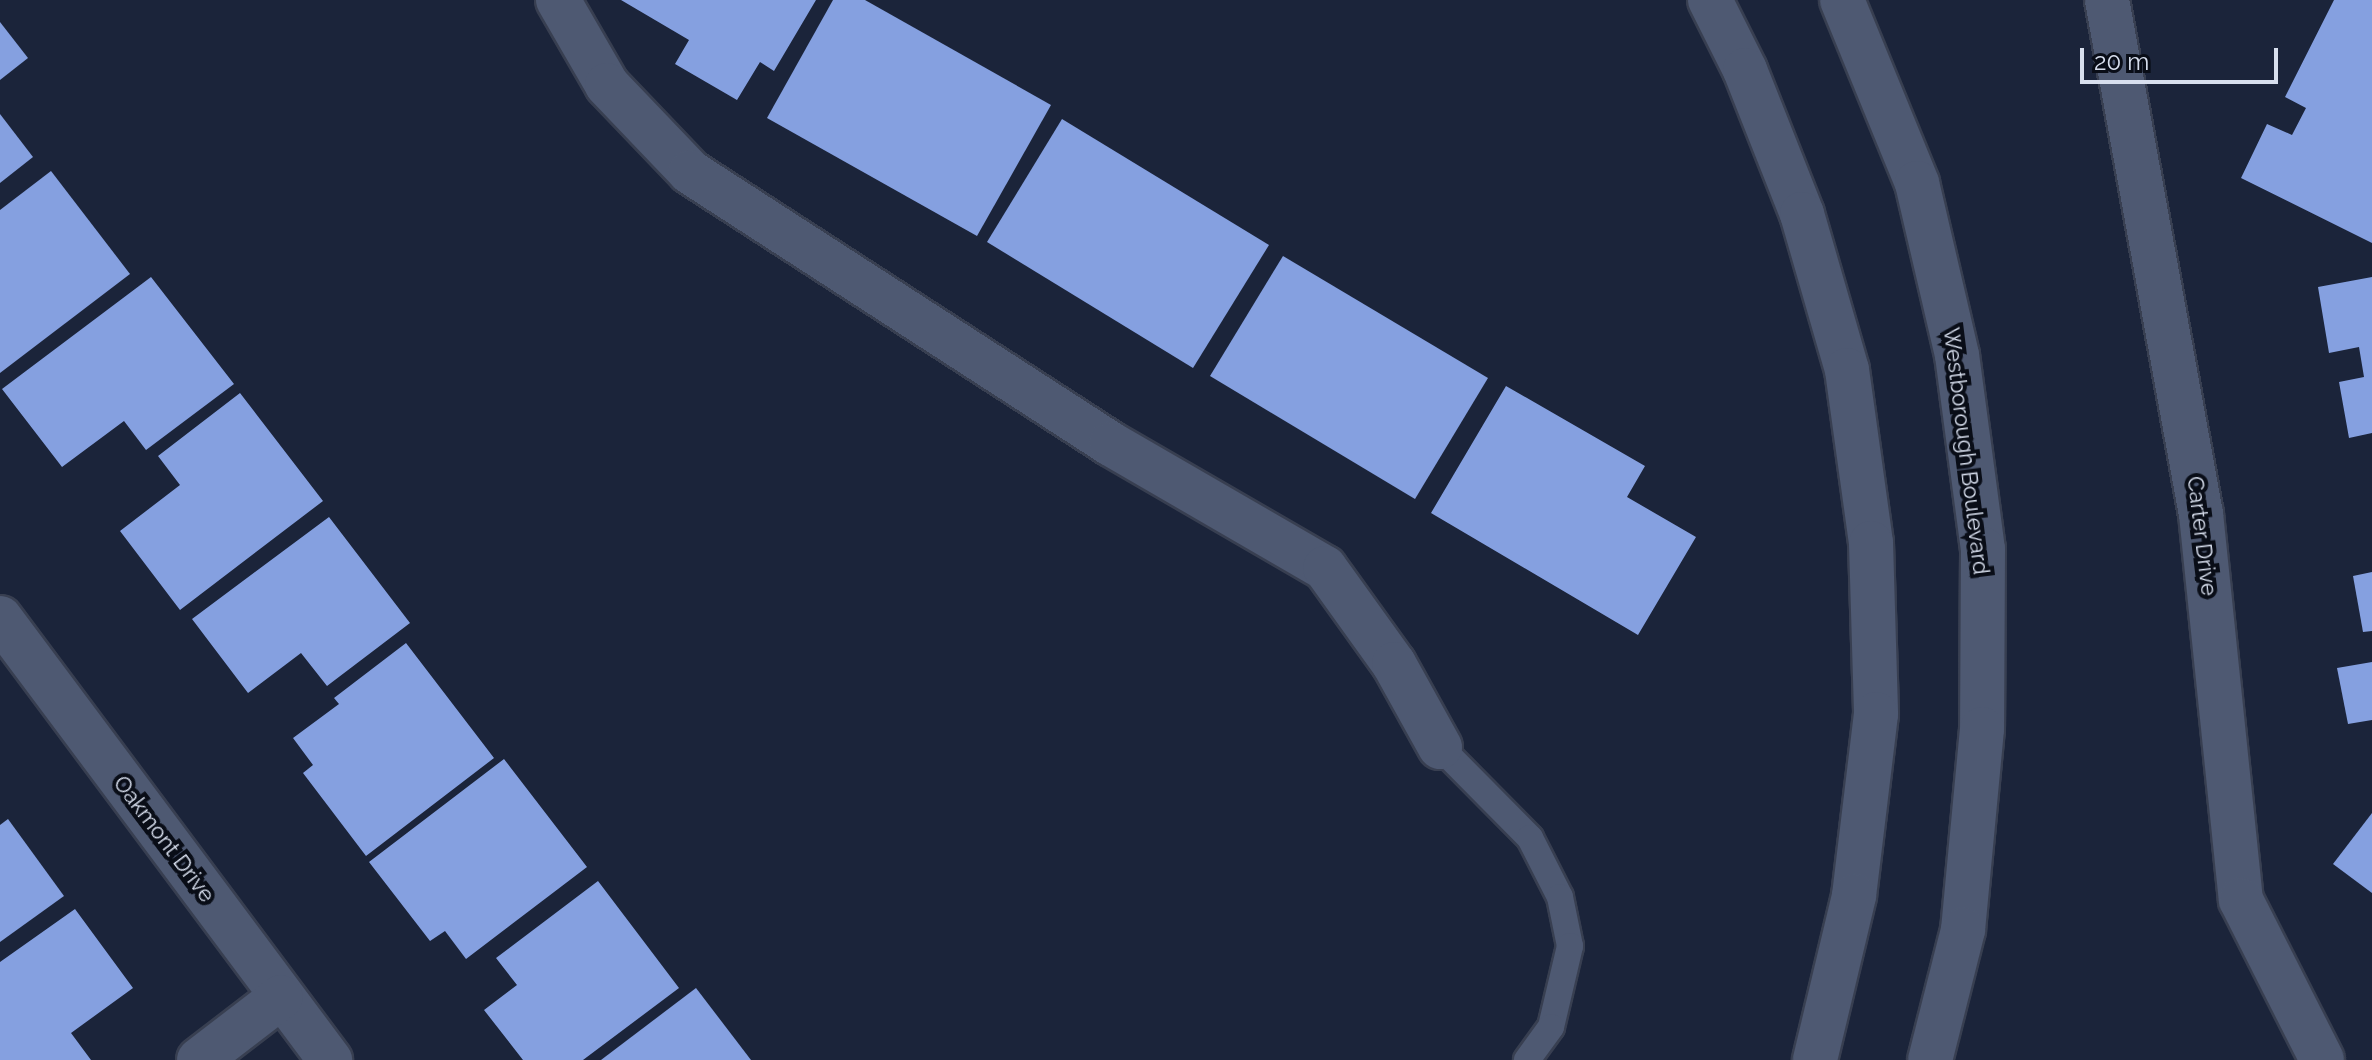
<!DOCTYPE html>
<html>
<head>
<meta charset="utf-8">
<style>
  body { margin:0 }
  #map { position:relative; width:2372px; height:1060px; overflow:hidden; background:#1b243a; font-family:Raleway,sans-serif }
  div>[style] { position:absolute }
  .building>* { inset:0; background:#85a0e0 }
  .roads { filter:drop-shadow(2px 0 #383f51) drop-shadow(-2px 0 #383f51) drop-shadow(0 2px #383f51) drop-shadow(0 -2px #383f51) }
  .lane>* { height:26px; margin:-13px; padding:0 13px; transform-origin:13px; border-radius:13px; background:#4e5972 }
  .street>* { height:44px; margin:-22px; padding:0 22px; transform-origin:22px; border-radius:22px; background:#4e5972 }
  .secondary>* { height:44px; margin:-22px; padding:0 22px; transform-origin:22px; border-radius:22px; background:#4e5972 }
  span { translate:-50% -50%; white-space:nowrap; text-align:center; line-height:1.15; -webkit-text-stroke:8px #090d17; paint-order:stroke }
  .street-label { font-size:22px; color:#d8dfee }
  .scale { position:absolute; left:2080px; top:48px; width:198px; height:36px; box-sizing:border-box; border:4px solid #d8dfee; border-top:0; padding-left:10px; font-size:24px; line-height:28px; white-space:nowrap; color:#d8dfee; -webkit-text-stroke:6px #090d17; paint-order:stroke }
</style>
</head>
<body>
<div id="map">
  <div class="building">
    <i style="clip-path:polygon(621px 0,816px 0,774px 71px,760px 62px,737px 100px,675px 64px,689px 40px)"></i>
    <i style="clip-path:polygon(833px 0,865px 0,1051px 105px,977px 236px,767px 118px)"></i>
    <i style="clip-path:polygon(2334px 0,2372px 0,2372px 243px,2241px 178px,2267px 124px,2292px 135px,2306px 108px,2285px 97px)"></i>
    <i style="clip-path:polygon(0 22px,28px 58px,0 80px)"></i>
    <i style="clip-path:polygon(0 114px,33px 157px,0 183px)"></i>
    <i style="clip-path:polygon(1062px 119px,1269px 245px,1193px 368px,987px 242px)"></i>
    <i style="clip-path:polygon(51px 171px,130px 274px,0 373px,0 210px)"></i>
    <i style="clip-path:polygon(1283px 256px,1488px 378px,1415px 499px,1210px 376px)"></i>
    <i style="clip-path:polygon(151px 277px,234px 384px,146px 450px,124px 421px,62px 467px,2px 389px)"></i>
    <i style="clip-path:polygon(2372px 277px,2372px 433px,2349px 438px,2339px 382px,2364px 377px,2359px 347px,2329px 353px,2318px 287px)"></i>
    <i style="clip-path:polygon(1506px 386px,1645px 466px,1627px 497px,1696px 537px,1638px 635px,1431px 513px)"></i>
    <i style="clip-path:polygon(240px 393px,323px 501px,180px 610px,120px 531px,180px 485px,158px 456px)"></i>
    <i style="clip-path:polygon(329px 517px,410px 623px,327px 686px,301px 653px,248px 693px,192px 619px)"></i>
    <i style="clip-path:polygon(2372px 572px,2372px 631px,2363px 632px,2353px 576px)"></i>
    <i style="clip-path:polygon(406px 643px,494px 758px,366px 856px,303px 773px,313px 765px,293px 738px,339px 704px,334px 698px)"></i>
    <i style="clip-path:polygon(2372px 662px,2372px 720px,2348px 724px,2337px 668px)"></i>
    <i style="clip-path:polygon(504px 759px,587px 867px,466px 959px,445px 931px,430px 941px,369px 862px)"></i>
    <i style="clip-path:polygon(2372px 813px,2372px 893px,2333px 864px)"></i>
    <i style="clip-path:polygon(8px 819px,64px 896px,0 942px,0 825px)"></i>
    <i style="clip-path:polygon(598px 881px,679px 988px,583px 1060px,523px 1060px,484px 1010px,517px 985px,496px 958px)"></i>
    <i style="clip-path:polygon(75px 909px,133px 988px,71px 1033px,91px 1060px,0 1060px,0 962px)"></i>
    <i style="clip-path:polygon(696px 988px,751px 1060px,601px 1060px)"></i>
  </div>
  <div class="roads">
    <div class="lane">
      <i style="left:1440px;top:747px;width:128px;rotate:45.3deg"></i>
      <i style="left:1530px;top:838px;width:66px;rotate:63deg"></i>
      <i style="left:1560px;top:897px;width:50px;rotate:78.5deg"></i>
      <i style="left:1570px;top:946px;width:83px;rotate:103.2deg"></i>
      <i style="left:1551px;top:1027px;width:41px;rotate:126deg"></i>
    </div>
    <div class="street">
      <i style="left:558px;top:0;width:98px;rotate:60deg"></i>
      <i style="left:607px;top:85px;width:120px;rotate:46.3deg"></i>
      <i style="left:690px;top:172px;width:501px;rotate:32.87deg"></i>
      <i style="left:1111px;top:444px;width:247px;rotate:30.1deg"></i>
      <i style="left:1325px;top:568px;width:118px;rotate:54.3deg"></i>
      <i style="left:1394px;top:664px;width:95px;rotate:61deg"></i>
      <i style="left:2107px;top:0;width:523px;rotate:79.64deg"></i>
      <i style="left:2201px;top:514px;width:388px;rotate:84.1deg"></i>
      <i style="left:2241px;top:900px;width:179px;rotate:63.1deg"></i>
      <i style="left:0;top:618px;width:552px;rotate:53.25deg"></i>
      <i style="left:199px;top:1060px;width:103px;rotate:-37.5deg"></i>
    </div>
    <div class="secondary">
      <i style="left:1710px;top:0;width:78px;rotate:63.4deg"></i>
      <i style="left:1745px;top:70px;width:155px;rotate:68.4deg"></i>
      <i style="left:1802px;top:214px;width:162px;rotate:73.9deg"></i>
      <i style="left:1847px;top:370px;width:175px;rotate:82.1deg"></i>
      <i style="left:1871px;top:543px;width:171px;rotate:88.3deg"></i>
      <i style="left:1876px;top:714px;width:183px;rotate:96.9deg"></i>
      <i style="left:1854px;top:896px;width:169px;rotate:103.4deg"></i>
      <i style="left:1842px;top:0;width:198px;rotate:67.7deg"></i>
      <i style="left:1917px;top:183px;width:177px;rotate:76.9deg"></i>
      <i style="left:1957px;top:355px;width:196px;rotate:82.4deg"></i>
      <i style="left:1983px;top:549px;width:180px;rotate:90.3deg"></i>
      <i style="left:1982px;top:729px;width:202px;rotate:95.4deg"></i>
      <i style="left:1963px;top:930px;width:134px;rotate:104.2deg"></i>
    </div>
  </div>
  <div class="street-label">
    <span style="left:1966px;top:451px;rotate:83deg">Westborough Boulevard</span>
    <span style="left:2202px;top:536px;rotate:83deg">Carter Drive</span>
    <span style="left:164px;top:839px;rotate:53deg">Oakmont Drive</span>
  </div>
  <div class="scale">20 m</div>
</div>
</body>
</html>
